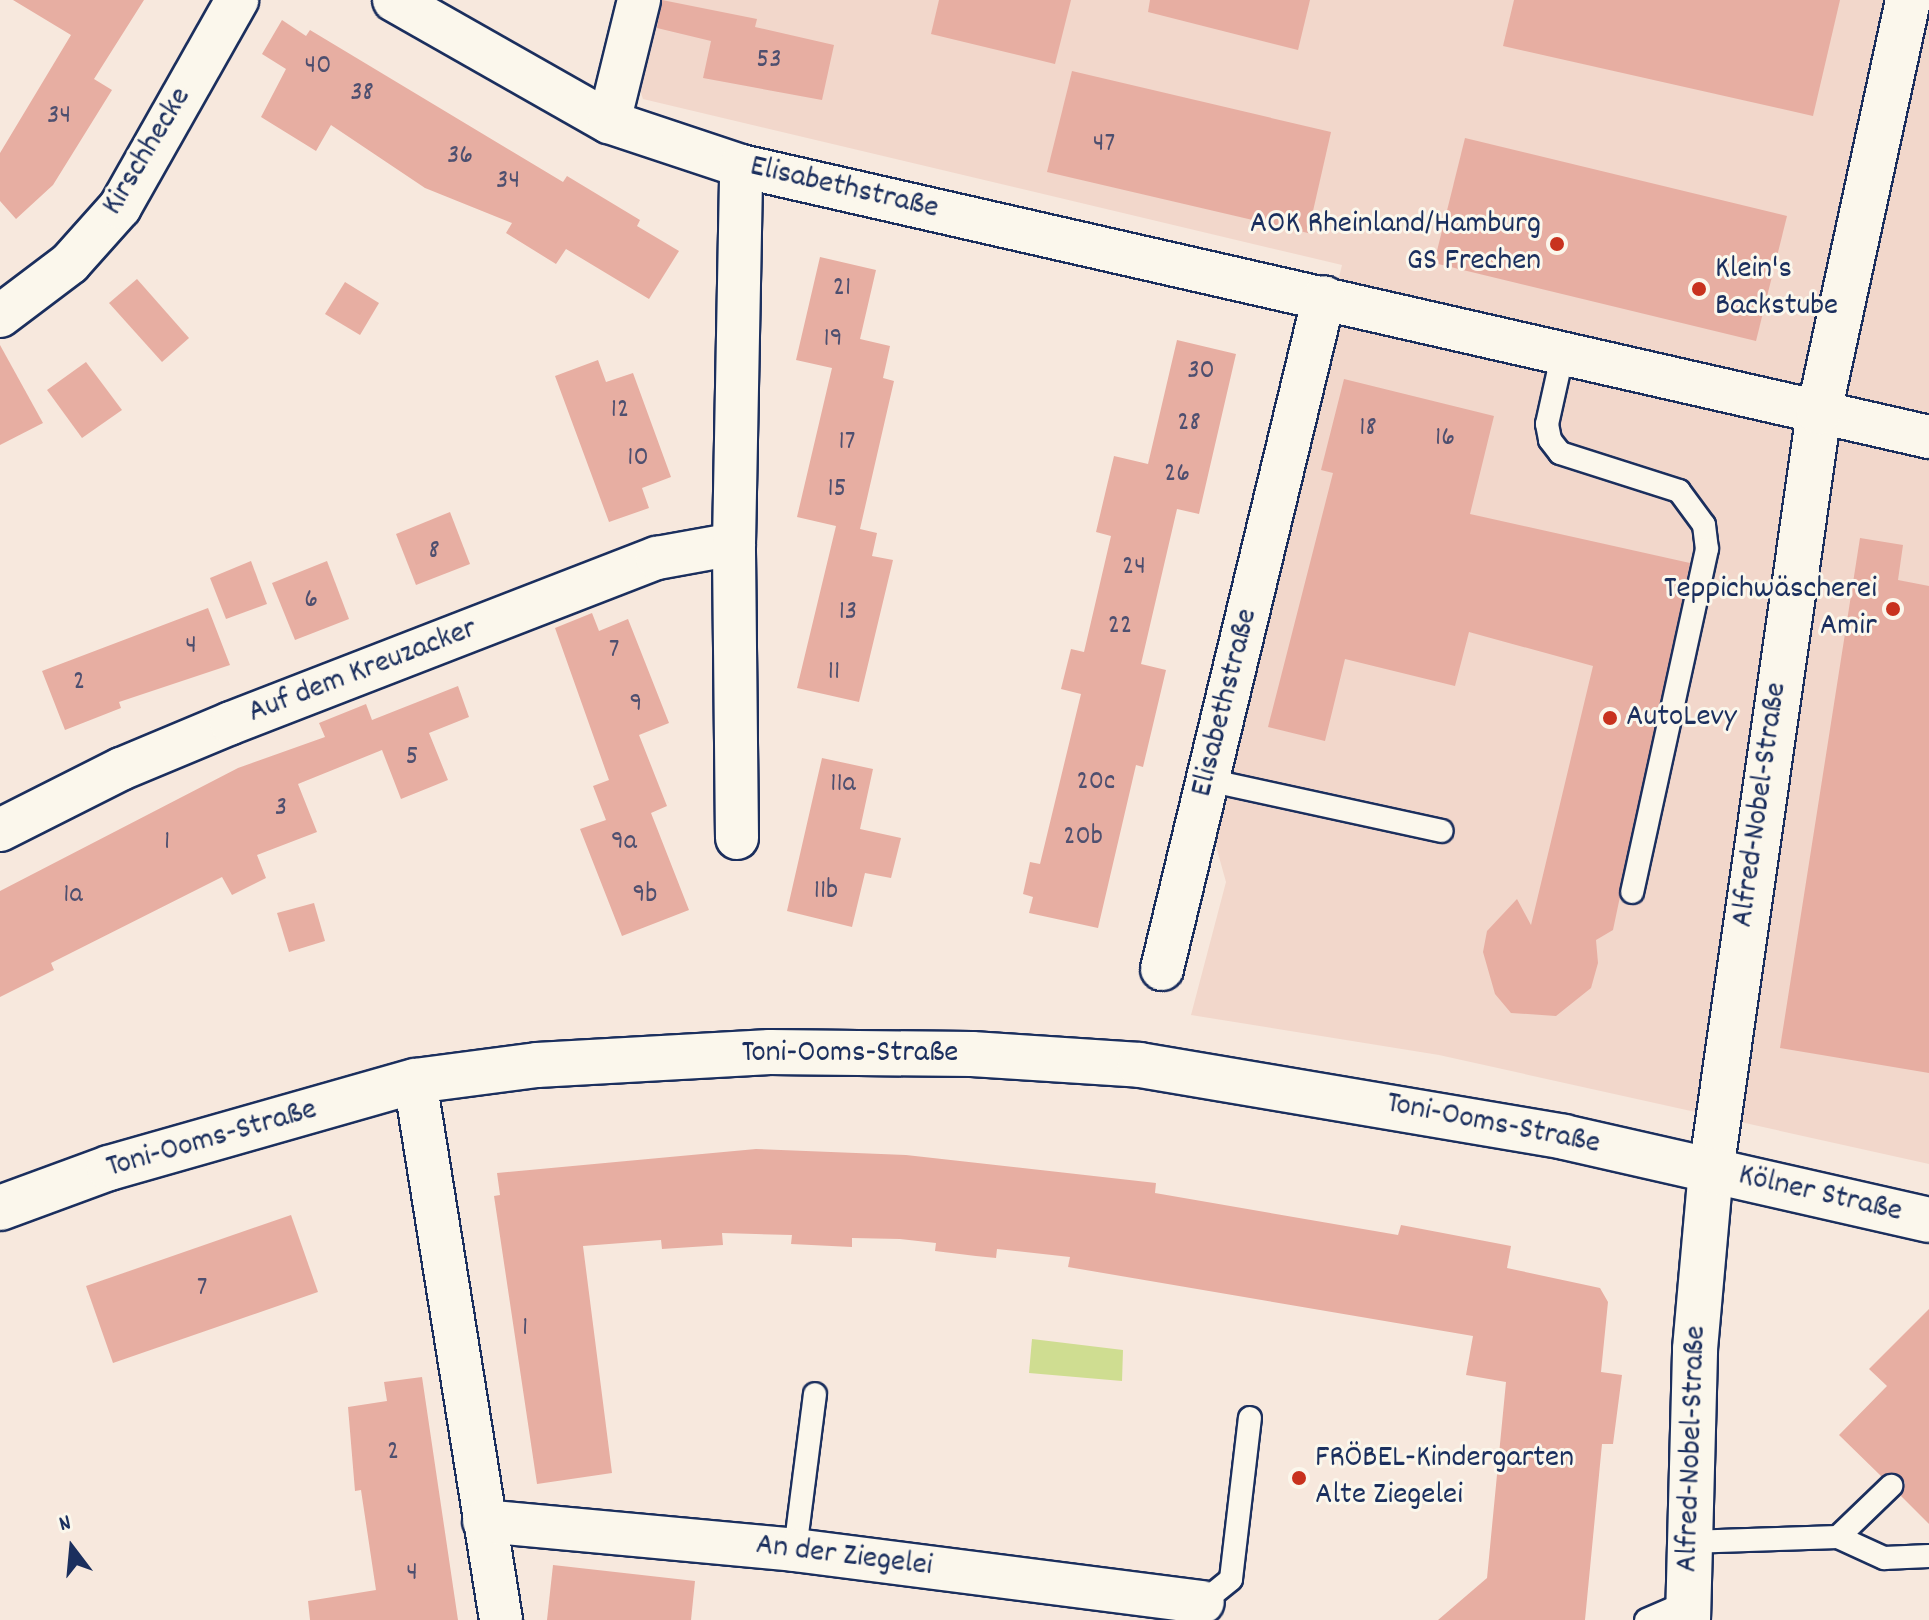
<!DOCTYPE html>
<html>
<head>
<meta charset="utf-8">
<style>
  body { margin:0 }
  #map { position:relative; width:1929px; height:1620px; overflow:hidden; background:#f7e8dd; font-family:Dekko,sans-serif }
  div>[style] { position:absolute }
  .built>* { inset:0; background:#f2d7cb }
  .green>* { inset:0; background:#cfdd91 }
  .building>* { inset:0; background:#e7aea2 }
  .roads { filter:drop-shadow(2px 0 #1b2f5e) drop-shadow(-2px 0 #1b2f5e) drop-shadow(0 2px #1b2f5e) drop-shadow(0 -2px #1b2f5e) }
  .service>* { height:22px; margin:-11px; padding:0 11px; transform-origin:11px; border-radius:11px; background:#fbf7ec }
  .minor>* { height:42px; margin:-21px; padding:0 21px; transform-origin:21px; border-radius:21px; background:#fbf7ec }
  .tertiary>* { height:44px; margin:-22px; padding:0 22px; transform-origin:22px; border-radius:22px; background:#fbf7ec }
  .secondary>* { height:44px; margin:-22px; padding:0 22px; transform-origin:22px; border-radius:22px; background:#fbf7ec }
  .dots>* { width:22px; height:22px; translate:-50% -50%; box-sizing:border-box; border:4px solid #fbf7ec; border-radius:50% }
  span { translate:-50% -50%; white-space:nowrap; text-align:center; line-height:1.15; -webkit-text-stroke:6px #fbf7ec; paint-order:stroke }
  .number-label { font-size:28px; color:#4e4f6f }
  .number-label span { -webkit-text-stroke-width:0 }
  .street-label { font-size:32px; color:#1b2f5e }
  .poi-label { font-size:32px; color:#1b2f5e }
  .right { translate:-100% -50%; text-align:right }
  .left { translate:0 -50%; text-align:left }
  .north { position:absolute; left:32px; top:1508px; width:80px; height:80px; -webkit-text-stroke:6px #fbf7ec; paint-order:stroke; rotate:344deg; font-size:22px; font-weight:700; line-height:32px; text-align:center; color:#1b2f5e }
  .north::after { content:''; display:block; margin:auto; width:28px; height:36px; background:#1b2f5e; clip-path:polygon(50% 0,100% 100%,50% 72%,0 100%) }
</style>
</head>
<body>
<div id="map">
  <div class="built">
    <i style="clip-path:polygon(654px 0,1929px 0,1929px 1164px,1439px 1055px,1191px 1015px,1226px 882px,1209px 821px,1342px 265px,643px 99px,633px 70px)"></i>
  </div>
  <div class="green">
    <i style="clip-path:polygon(1032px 1339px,1123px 1350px,1122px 1381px,1029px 1373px)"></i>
  </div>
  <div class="building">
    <i style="clip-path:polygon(13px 0,144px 0,94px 79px,112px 90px,53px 185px,16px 219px,0 201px,0 153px,71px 35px)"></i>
    <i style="clip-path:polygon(662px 0,757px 19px,755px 27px,834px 45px,822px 100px,703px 78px,711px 41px,657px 28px)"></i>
    <i style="clip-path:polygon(939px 0,1071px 0,1055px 64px,931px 34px)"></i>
    <i style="clip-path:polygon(1150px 0,1310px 0,1298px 50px,1148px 12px)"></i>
    <i style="clip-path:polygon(1514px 0,1840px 0,1813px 116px,1503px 46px)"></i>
    <i style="clip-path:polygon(282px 20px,306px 36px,310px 30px,563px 182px,567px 176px,640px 220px,637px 226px,679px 251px,649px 299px,566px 249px,556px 264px,506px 233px,512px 223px,425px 188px,331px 125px,316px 151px,261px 117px,286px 69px,262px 54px)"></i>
    <i style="clip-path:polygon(1072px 71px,1331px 132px,1308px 233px,1047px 172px)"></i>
    <i style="clip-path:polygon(1465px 138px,1787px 216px,1756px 341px,1434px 263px)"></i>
    <i style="clip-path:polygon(820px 257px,876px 270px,860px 339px,890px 346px,883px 378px,894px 381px,860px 529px,877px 533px,872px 556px,893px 560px,859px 702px,797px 688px,836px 526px,797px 517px,832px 368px,796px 360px)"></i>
    <i style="clip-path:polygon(137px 279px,189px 338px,162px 362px,109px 303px)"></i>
    <i style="clip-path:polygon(345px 282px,379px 303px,360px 335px,325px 314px)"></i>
    <i style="clip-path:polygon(1177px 340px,1236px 354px,1199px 514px,1177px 509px,1141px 664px,1166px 670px,1143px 767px,1136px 765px,1098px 928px,1029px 913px,1033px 897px,1023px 894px,1030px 862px,1040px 864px,1081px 694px,1061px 689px,1071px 649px,1084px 652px,1111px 536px,1096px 532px,1114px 456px,1148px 464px)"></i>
    <i style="clip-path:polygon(0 345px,43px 423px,0 445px)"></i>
    <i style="clip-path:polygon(598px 360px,606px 382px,633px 373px,671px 477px,642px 488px,649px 508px,609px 522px,555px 376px)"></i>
    <i style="clip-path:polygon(86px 362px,122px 410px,82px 438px,47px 390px)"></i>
    <i style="clip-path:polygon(1344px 379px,1494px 416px,1470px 514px,1690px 563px,1613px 930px,1596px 940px,1598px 963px,1591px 988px,1556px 1016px,1511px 1013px,1495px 994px,1483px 952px,1487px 931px,1517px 899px,1531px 925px,1593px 666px,1469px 632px,1455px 686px,1345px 659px,1325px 741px,1268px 727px,1333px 473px,1321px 470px)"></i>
    <i style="clip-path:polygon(450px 512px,470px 564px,416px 585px,396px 534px)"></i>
    <i style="clip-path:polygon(1860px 538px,1903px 545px,1898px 580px,1929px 586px,1929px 1073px,1780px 1048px)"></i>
    <i style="clip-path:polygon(251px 561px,267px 604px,226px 619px,210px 578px)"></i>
    <i style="clip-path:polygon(327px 561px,349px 619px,295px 640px,272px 583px)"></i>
    <i style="clip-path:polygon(208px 608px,230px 665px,119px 702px,121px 708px,65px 730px,42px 671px)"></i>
    <i style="clip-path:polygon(592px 613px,599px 631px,628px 619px,669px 723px,639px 735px,667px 806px,651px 813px,689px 910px,622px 936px,580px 829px,606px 820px,593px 786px,609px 780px,555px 628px)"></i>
    <i style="clip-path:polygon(458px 686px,469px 717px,429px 733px,448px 780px,401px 799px,382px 750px,298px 784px,317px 832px,257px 855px,266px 878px,232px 895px,222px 877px,51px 963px,54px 970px,0 997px,0 891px,238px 768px,325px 737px,319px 723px,366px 704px,372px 720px)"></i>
    <i style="clip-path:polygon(822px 758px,873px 769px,860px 829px,901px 838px,891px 878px,865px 873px,852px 927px,787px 911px)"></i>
    <i style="clip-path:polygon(314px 903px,325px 941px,289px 952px,277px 913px)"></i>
    <i style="clip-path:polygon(756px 1149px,906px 1155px,1156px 1183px,1155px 1193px,1398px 1235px,1401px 1225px,1511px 1246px,1507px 1268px,1600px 1288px,1608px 1302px,1601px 1372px,1622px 1375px,1613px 1444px,1602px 1444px,1585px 1620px,1438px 1620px,1487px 1578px,1506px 1382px,1466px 1375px,1473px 1336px,1068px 1267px,1070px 1257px,997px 1249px,996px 1258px,976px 1256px,935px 1251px,936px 1243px,900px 1239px,852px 1238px,852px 1247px,791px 1244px,792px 1235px,722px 1233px,723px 1245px,662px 1249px,661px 1240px,583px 1246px,612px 1473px,537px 1484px,494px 1196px,500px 1195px,497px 1173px)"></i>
    <i style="clip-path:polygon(291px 1215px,318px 1292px,113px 1363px,86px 1286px)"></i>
    <i style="clip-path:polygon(1929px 1309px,1929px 1524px,1901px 1496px,1905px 1483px,1900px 1476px,1881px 1476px,1839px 1435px,1887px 1386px,1869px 1369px)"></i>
    <i style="clip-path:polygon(422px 1377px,458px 1620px,310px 1620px,308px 1601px,376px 1590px,361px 1490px,355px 1491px,348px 1407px,387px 1401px,384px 1382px)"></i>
    <i style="clip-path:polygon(553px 1565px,695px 1581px,691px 1620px,547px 1620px)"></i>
  </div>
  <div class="roads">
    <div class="service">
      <i style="left:1563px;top:352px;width:74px;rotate:102.5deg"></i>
      <i style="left:1547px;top:424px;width:16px;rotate:79deg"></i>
      <i style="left:1550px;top:440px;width:16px;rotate:52deg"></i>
      <i style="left:1560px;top:453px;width:125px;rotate:17.7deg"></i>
      <i style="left:1679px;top:491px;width:42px;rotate:53.7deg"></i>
      <i style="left:1704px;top:525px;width:24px;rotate:83deg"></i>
      <i style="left:1707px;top:549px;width:351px;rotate:102.3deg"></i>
      <i style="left:1208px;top:780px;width:239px;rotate:12.3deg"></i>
      <i style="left:1838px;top:1537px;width:51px;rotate:24.5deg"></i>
      <i style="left:1884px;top:1558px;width:45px;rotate:-2.5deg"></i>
      <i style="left:1688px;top:1542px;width:150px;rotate:-1.9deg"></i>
      <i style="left:1838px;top:1537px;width:74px;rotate:-43.9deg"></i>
      <i style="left:795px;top:1550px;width:157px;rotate:-82.7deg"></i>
      <i style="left:1203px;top:1602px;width:36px;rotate:-39deg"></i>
      <i style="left:1231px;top:1579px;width:162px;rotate:-83.3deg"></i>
      <i style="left:1646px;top:1620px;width:46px;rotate:-23.2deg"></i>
    </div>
    <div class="minor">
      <i style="left:394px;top:0;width:247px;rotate:29.6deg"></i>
      <i style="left:609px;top:122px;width:139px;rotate:18.4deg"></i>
      <i style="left:741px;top:166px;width:1219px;rotate:12.85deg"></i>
      <i style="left:609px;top:122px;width:126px;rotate:-76.2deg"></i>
      <i style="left:0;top:316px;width:88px;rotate:-37.1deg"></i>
      <i style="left:70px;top:263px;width:75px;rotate:-48.2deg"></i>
      <i style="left:120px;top:207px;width:238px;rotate:-60.5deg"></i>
      <i style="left:0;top:830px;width:136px;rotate:-26.8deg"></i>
      <i style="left:121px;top:769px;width:119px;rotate:-22.7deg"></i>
      <i style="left:231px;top:723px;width:457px;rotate:-21.2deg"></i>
      <i style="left:657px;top:558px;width:78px;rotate:-10.3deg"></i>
      <i style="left:737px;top:838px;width:294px;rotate:-90.6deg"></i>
      <i style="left:734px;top:544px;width:378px;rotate:-88.9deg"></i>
      <i style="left:1162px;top:969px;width:691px;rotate:-76.45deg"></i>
      <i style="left:415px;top:1081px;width:546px;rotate:80.93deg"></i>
      <i style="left:484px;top:1521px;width:312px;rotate:5.3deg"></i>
      <i style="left:795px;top:1550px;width:411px;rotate:7.3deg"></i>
    </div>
    <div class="tertiary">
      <i style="left:1688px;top:1620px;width:271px;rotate:-88.5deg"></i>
      <i style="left:1695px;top:1349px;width:179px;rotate:-84.9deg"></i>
      <i style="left:1711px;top:1171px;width:767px;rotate:-81.9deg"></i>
      <i style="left:1819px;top:412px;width:422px;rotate:-77.8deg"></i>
    </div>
    <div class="secondary">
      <i style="left:0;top:1208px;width:116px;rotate:-20.2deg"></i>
      <i style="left:109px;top:1168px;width:318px;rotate:-15.9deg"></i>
      <i style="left:415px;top:1081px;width:123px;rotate:-7.5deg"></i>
      <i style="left:537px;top:1065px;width:233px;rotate:-3.2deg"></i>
      <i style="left:770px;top:1052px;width:202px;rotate:0.6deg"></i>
      <i style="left:972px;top:1054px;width:168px;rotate:3.7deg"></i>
      <i style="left:1140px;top:1065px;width:430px;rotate:9.6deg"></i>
      <i style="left:1564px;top:1137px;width:374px;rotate:12.8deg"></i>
    </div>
  </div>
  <div class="dots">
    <i style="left:1557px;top:244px;background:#c8321e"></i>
    <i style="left:1699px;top:289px;background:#c8321e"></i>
    <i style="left:1893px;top:609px;background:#c8321e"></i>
    <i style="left:1610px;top:718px;background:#c8321e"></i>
    <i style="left:1299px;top:1478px;background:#c8321e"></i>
  </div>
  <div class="number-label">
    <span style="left:769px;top:61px">53</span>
    <span style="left:318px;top:67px">40</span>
    <span style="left:362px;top:94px">38</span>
    <span style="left:59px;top:117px">34</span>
    <span style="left:1104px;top:145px">47</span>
    <span style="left:460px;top:157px">36</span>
    <span style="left:508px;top:182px">34</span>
    <span style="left:842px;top:289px">21</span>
    <span style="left:833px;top:340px">19</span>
    <span style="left:1201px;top:372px">30</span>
    <span style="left:620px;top:411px">12</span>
    <span style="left:1189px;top:424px">28</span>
    <span style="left:1368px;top:429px">18</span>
    <span style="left:1445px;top:439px">16</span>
    <span style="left:847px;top:443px">17</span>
    <span style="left:638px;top:459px">10</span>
    <span style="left:1177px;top:475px">26</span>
    <span style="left:837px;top:490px">15</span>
    <span style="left:434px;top:552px">8</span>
    <span style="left:1134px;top:568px">24</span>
    <span style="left:311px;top:601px">6</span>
    <span style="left:848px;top:613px">13</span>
    <span style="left:1120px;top:627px">22</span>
    <span style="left:191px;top:647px">4</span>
    <span style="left:614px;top:651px">7</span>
    <span style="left:834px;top:673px">11</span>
    <span style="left:79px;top:683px">2</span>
    <span style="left:636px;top:705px">9</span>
    <span style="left:412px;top:758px">5</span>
    <span style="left:1096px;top:783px">20c</span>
    <span style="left:843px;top:785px">11a</span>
    <span style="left:281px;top:809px">3</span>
    <span style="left:1083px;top:838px">20b</span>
    <span style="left:167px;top:843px">1</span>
    <span style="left:624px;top:843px">9a</span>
    <span style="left:826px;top:892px">11b</span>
    <span style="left:73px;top:896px">1a</span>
    <span style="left:645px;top:896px">9b</span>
    <span style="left:202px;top:1289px">7</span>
    <span style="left:525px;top:1329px">1</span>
    <span style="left:393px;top:1453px">2</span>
    <span style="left:412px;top:1574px">4</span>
  </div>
  <div class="street-label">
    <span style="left:148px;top:152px;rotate:-59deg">Kirschhecke</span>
    <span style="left:844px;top:189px;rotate:13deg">Elisabethstraße</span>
    <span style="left:363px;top:672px;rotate:-21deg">Auf dem Kreuzacker</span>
    <span style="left:1226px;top:703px;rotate:-76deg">Elisabethstraße</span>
    <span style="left:1761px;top:805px;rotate:-82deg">Alfred-Nobel-Straße</span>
    <span style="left:850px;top:1054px">Toni-Ooms-Straße</span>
    <span style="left:1493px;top:1125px;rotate:11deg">Toni-Ooms-Straße</span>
    <span style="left:212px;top:1140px;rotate:-16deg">Toni-Ooms-Straße</span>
    <span style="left:1820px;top:1195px;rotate:13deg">Kölner Straße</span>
    <span style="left:1693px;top:1449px;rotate:-88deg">Alfred-Nobel-Straße</span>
    <span style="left:844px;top:1557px;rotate:7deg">An der Ziegelei</span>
  </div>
  <div class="poi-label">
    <span class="right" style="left:1541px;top:244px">AOK Rheinland/Hamburg<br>GS Frechen</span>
    <span class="left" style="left:1715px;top:289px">Klein's<br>Backstube</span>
    <span class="right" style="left:1877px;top:609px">Teppichwäscherei<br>Amir</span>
    <span class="left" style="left:1626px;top:718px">AutoLevy</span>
    <span class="left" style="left:1315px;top:1478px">FRÖBEL-Kindergarten<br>Alte Ziegelei</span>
  </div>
  <div class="north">N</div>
</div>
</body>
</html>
